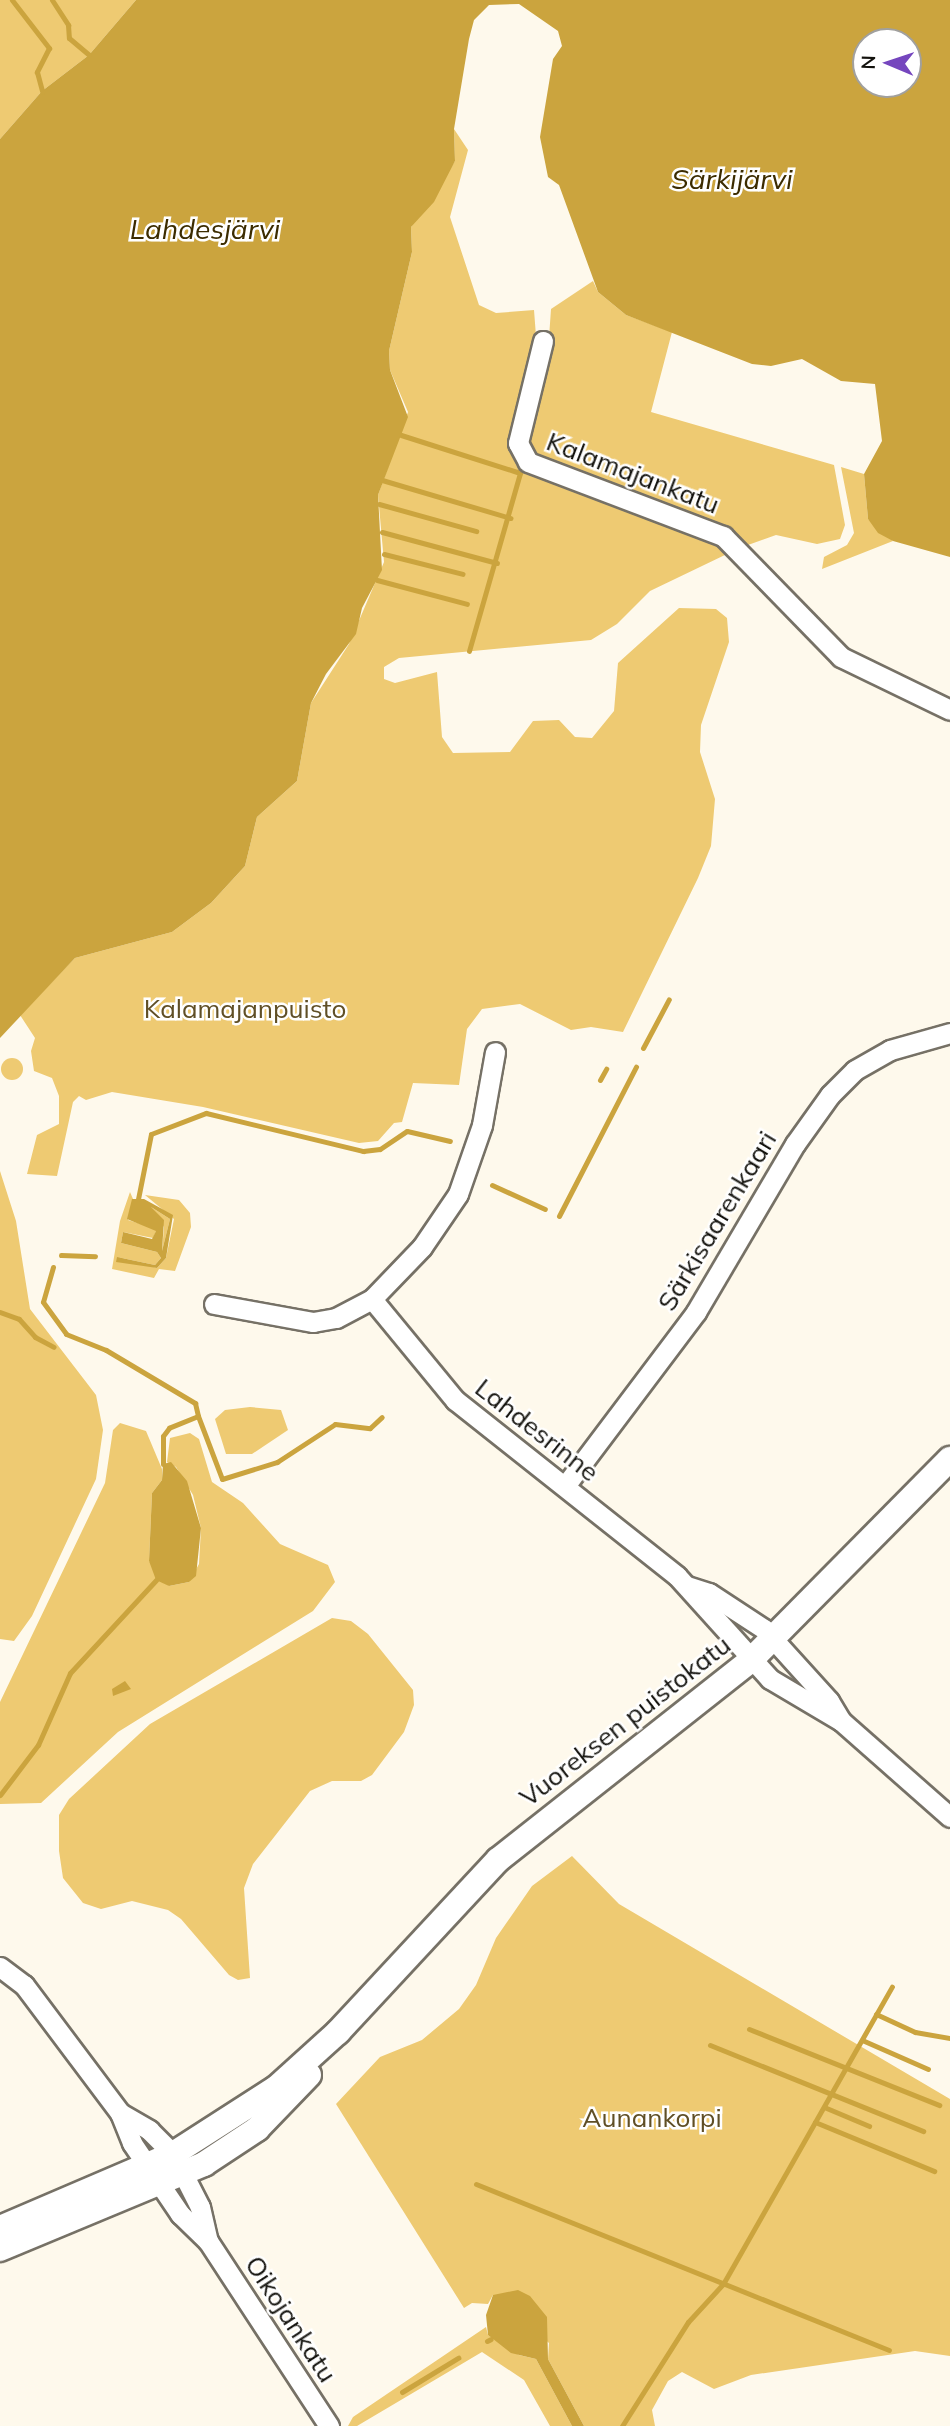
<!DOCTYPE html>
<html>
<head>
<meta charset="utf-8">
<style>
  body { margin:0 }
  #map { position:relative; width:950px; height:2426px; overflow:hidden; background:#fef9ec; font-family:Mulish,sans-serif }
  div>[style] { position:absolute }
  .green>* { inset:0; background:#eeca72 }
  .round { border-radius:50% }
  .water>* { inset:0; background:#cba43e }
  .stream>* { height:5px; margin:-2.5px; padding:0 2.5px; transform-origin:2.5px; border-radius:2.5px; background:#cba43e }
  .roads { filter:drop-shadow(2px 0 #767166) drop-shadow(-2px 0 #767166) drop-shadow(0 2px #767166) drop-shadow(0 -2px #767166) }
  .minor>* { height:19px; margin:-9.5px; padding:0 9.5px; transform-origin:9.5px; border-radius:9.5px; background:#fff }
  .major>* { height:24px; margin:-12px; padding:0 12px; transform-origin:12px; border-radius:12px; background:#fff }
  span { translate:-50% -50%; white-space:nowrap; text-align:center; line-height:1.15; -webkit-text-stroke:5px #fff; paint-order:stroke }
  .street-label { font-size:26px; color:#13120d }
  .park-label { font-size:26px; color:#604f26 }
  .water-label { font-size:28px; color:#3c2c00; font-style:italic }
  .north { position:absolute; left:852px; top:28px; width:70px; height:70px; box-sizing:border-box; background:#fff; border:2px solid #a1a09e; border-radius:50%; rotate:272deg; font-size:19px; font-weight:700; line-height:28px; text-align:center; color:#13120d }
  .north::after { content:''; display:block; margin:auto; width:24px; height:32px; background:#7546be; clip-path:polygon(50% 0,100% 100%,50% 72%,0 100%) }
</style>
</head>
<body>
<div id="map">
  <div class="green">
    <i style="clip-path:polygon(0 0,136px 0,89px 55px,42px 91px,0 139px)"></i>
    <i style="clip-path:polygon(454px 129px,468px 150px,450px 217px,479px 305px,496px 313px,534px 310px,537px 349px,511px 449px,514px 456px,524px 467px,709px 535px,727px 554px,650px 591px,617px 624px,591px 640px,399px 658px,384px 667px,384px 679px,395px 683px,437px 672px,442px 737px,453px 753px,510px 752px,533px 721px,559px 720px,575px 737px,592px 738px,614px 711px,618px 663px,679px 608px,716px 609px,727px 618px,729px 642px,701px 725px,700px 752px,715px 799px,711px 846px,698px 878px,623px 1032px,591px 1027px,571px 1030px,520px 1004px,482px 1009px,467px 1029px,459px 1085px,413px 1083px,402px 1122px,394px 1123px,378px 1141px,359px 1143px,203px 1107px,112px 1092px,86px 1100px,79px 1096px,73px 1102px,57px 1176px,27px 1174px,37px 1135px,59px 1124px,59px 1096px,52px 1078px,34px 1071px,31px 1051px,35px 1038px,20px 1015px,75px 958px,172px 932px,211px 903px,245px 866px,257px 817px,297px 781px,311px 703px,349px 644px,384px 562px,378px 495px,408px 412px,390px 370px,389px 351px,412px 252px,411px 227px,455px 161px)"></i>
    <i style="clip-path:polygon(593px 281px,598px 292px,626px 315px,672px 332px,651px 412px,834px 465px,845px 525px,840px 539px,817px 544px,776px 535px,748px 545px,523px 450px,548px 352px,551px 309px)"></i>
    <i style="clip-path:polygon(841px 467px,864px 474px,868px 519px,893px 541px,822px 569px,824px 557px,847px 545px,854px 533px)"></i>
    <i class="round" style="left:1px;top:1058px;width:22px;height:22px"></i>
    <i style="clip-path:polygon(0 1171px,16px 1221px,30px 1309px,96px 1395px,103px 1430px,96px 1479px,32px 1616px,14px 1641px,0 1639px)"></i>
    <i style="clip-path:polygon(130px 1192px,133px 1199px,128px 1220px,157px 1229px,153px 1238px,123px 1232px,121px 1243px,157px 1252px,161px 1258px,155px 1265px,117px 1257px,157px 1268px,166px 1258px,174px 1219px,145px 1195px,179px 1200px,190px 1213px,191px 1227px,175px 1271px,159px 1269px,154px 1278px,112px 1269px,120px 1221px)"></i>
    <i style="clip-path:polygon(151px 1207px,170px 1219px,162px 1251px,164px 1227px)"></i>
    <i style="clip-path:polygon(250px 1407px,281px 1410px,288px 1430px,252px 1454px,226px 1454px,215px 1419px,225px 1410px)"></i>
    <i style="clip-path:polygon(120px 1423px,146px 1431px,162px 1469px,162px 1480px,152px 1493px,149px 1561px,169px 1586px,189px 1582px,199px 1564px,201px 1528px,193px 1495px,176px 1467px,167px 1462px,170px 1438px,190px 1433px,199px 1439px,212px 1482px,243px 1503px,280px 1544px,328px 1565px,335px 1582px,313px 1611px,118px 1732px,41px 1803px,0 1804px,0 1702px,105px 1483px,113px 1430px)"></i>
    <i style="clip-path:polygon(332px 1618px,351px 1621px,368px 1634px,413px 1690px,414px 1705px,404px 1732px,372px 1775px,361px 1781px,332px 1781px,310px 1791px,253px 1864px,244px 1888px,250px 1978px,238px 1980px,229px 1975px,181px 1919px,168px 1910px,132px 1901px,101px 1909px,83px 1903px,63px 1878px,59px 1851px,59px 1815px,69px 1799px,150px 1724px)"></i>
    <i style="clip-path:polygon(572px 1856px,619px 1904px,950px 2099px,950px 2356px,915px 2351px,751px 2375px,714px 2389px,682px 2372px,668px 2381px,652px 2410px,655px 2426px,584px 2426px,548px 2359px,549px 2343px,493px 2295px,488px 2304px,472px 2303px,464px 2308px,336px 2104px,380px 2057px,422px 2040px,459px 2009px,476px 1985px,496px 1938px,532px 1886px)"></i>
    <i style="clip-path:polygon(486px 2327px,488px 2335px,519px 2355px,536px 2359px,572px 2426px,550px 2426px,524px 2380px,482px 2352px,357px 2426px,348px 2426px,353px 2417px)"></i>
  </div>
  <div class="water">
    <i style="clip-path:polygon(evenodd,136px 0,950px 0,950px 557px,893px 541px,878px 533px,868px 519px,864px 474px,882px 441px,875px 384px,841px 381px,802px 359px,771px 366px,752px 364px,626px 315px,598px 292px,559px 185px,548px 177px,540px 137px,553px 59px,562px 46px,558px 31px,519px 4px,489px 5px,474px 20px,469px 39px,454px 129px,455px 161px,434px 202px,411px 227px,412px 252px,389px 351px,390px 370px,408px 417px,378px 495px,382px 570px,362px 608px,356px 634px,326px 674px,311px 703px,297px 781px,257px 817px,245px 866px,211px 903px,172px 932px,75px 958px,0 1038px,0 139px,42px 91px,89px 55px,136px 0,866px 42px,908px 42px,908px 84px,866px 84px,866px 42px)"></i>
    <i style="clip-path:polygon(evenodd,132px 1199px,144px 1199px,173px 1215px,166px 1258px,157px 1268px,116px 1262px,117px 1257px,155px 1265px,161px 1258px,157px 1252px,121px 1243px,123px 1232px,152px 1239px,156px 1231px,127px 1219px,132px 1199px,151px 1207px,170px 1219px,162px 1251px,164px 1220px,151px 1207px)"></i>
    <i style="clip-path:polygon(171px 1462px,187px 1481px,201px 1528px,196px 1576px,189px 1582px,169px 1586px,156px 1580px,149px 1561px,152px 1493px,162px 1480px,163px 1464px)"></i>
    <i style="clip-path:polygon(125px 1681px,131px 1689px,113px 1696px,112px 1689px)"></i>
    <i style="clip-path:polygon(518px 2290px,530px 2296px,547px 2317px,548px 2359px,584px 2426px,572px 2426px,536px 2359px,511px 2353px,488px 2335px,486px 2315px,493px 2295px)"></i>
  </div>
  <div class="stream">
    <i style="left:12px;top:0;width:61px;rotate:52.4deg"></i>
    <i style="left:49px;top:48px;width:27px;rotate:117deg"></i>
    <i style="left:37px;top:72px;width:20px;rotate:75deg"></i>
    <i style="left:52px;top:0;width:30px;rotate:57deg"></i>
    <i style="left:68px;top:25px;width:13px;rotate:86deg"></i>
    <i style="left:69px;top:38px;width:26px;rotate:40deg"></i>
    <i style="left:401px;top:435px;width:125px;rotate:17.7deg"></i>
    <i style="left:520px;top:473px;width:185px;rotate:106deg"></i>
    <i style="left:382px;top:480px;width:134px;rotate:16.5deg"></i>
    <i style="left:379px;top:504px;width:101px;rotate:15.6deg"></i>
    <i style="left:382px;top:532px;width:119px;rotate:15.1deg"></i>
    <i style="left:384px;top:554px;width:81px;rotate:14.2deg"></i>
    <i style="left:377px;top:580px;width:93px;rotate:14.9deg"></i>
    <i style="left:643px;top:1048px;width:55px;rotate:-62deg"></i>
    <i style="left:600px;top:1080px;width:13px;rotate:-61deg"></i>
    <i style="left:492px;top:1185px;width:58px;rotate:24.4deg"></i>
    <i style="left:138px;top:1199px;width:66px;rotate:-78.7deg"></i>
    <i style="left:151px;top:1134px;width:59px;rotate:-20.9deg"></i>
    <i style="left:206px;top:1113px;width:162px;rotate:13.6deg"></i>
    <i style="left:363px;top:1151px;width:17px;rotate:-7deg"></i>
    <i style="left:380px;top:1149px;width:32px;rotate:-34deg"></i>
    <i style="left:407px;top:1131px;width:44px;rotate:13.1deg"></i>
    <i style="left:559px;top:1216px;width:168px;rotate:-62.7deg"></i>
    <i style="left:61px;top:1255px;width:34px;rotate:2deg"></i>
    <i style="left:53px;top:1267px;width:36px;rotate:106deg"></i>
    <i style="left:43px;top:1302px;width:39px;rotate:54deg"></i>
    <i style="left:66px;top:1334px;width:43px;rotate:21.8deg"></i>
    <i style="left:106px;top:1350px;width:104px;rotate:30.8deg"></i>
    <i style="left:195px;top:1403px;width:13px;rotate:77deg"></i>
    <i style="left:198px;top:1416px;width:31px;rotate:158deg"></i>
    <i style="left:169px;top:1428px;width:10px;rotate:127deg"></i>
    <i style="left:163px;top:1436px;width:28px;rotate:90deg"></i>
    <i style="left:0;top:1312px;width:20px;rotate:20deg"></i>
    <i style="left:19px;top:1319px;width:24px;rotate:48deg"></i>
    <i style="left:35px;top:1337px;width:21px;rotate:28deg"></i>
    <i style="left:198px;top:1416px;width:67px;rotate:69.1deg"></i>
    <i style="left:222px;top:1479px;width:58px;rotate:-17.2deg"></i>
    <i style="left:277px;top:1462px;width:69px;rotate:-33.2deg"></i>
    <i style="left:335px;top:1424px;width:35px;rotate:7deg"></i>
    <i style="left:370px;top:1428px;width:16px;rotate:-43deg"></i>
    <i style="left:0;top:1795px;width:63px;rotate:-52.8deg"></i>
    <i style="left:38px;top:1745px;width:79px;rotate:-66deg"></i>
    <i style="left:70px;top:1673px;width:127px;rotate:-47.2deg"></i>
    <i style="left:876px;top:2014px;width:43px;rotate:24.8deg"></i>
    <i style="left:915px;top:2032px;width:36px;rotate:10deg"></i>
    <i style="left:749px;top:2029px;width:205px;rotate:21.8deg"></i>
    <i style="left:862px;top:2040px;width:72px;rotate:23.7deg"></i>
    <i style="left:710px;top:2045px;width:230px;rotate:22deg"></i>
    <i style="left:824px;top:2107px;width:49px;rotate:22.9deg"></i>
    <i style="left:815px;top:2122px;width:129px;rotate:22.4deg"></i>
    <i style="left:476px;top:2184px;width:445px;rotate:21.9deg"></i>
    <i style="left:487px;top:2341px;width:4px;rotate:-27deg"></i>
    <i style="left:402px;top:2392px;width:66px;rotate:-31.3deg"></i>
    <i style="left:622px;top:2426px;width:123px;rotate:-57.6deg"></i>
    <i style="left:688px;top:2322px;width:52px;rotate:-47.4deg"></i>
    <i style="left:723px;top:2284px;width:342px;rotate:-60.4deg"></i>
  </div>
  <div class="roads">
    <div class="minor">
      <i style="left:543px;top:341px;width:105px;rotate:103.8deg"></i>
      <i style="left:518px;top:443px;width:21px;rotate:62deg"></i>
      <i style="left:528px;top:462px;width:209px;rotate:20.8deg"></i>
      <i style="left:723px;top:536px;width:169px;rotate:45.7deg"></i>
      <i style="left:841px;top:657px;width:121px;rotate:25.9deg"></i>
      <i style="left:372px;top:1299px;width:131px;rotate:50.6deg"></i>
      <i style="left:455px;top:1400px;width:283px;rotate:38.4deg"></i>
      <i style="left:677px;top:1576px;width:139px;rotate:47.9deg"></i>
      <i style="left:770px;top:1679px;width:82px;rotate:30.6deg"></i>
      <i style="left:841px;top:1721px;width:145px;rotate:41.4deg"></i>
      <i style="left:214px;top:1304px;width:101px;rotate:10.3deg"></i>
      <i style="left:313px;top:1322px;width:23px;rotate:-10deg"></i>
      <i style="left:336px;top:1318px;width:41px;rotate:-27.8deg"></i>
      <i style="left:372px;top:1299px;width:72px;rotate:-46.1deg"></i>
      <i style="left:422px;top:1247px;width:64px;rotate:-55.8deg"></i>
      <i style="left:458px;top:1194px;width:73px;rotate:-70.8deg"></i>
      <i style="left:482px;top:1125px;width:74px;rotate:-79.9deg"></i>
      <i style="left:565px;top:1486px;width:218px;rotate:-53deg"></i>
      <i style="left:696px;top:1312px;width:195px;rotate:-59.5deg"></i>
      <i style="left:795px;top:1144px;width:60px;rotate:-54.5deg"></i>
      <i style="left:830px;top:1095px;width:35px;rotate:-45deg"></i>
      <i style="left:855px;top:1070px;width:40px;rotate:-29.7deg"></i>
      <i style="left:890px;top:1050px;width:62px;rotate:-15.8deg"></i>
      <i style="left:687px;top:1586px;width:23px;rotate:18deg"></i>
      <i style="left:709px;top:1593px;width:66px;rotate:33.2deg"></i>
      <i style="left:764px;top:1629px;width:97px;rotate:47.9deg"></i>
      <i style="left:829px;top:1701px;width:23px;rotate:59deg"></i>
      <i style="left:0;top:1967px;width:30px;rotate:37deg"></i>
      <i style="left:24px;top:1985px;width:160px;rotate:53.1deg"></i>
      <i style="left:120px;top:2113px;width:32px;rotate:68deg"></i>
      <i style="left:132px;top:2143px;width:86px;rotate:55.9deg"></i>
      <i style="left:180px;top:2214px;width:39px;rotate:44deg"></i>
      <i style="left:208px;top:2241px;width:221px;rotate:56.8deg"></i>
      <i style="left:120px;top:2113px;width:34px;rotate:30deg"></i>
      <i style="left:149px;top:2130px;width:34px;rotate:45deg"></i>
      <i style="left:173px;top:2154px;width:59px;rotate:63deg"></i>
      <i style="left:200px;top:2207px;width:35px;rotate:77deg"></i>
    </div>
    <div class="major">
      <i style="left:0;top:2228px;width:188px;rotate:-23.2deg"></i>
      <i style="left:173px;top:2154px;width:122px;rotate:-32.7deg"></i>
      <i style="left:276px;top:2088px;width:84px;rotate:-42.1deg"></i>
      <i style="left:338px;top:2032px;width:235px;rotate:-47.1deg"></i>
      <i style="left:498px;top:1860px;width:323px;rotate:-38.3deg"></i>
      <i style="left:751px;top:1660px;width:283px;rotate:-45.3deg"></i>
      <i style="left:0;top:2249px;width:221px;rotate:-22.6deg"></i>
      <i style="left:204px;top:2164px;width:64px;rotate:-33.4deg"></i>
      <i style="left:257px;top:2129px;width:75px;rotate:-46.1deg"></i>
    </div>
  </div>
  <div class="street-label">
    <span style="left:633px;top:473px;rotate:21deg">Kalamajankatu</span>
    <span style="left:717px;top:1221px;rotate:-59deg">Särkisaarenkaari</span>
    <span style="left:537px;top:1430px;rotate:38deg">Lahdesrinne</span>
    <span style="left:625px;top:1721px;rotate:-38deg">Vuoreksen puistokatu</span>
    <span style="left:291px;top:2319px;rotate:57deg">Oikojankatu</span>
  </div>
  <div class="park-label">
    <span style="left:245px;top:1009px">Kalamajanpuisto</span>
    <span style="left:652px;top:2118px">Aunankorpi</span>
  </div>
  <div class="water-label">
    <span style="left:732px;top:179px">Särkijärvi</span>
    <span style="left:205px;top:229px">Lahdesjärvi</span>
  </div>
  <div class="north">N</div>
</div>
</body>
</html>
